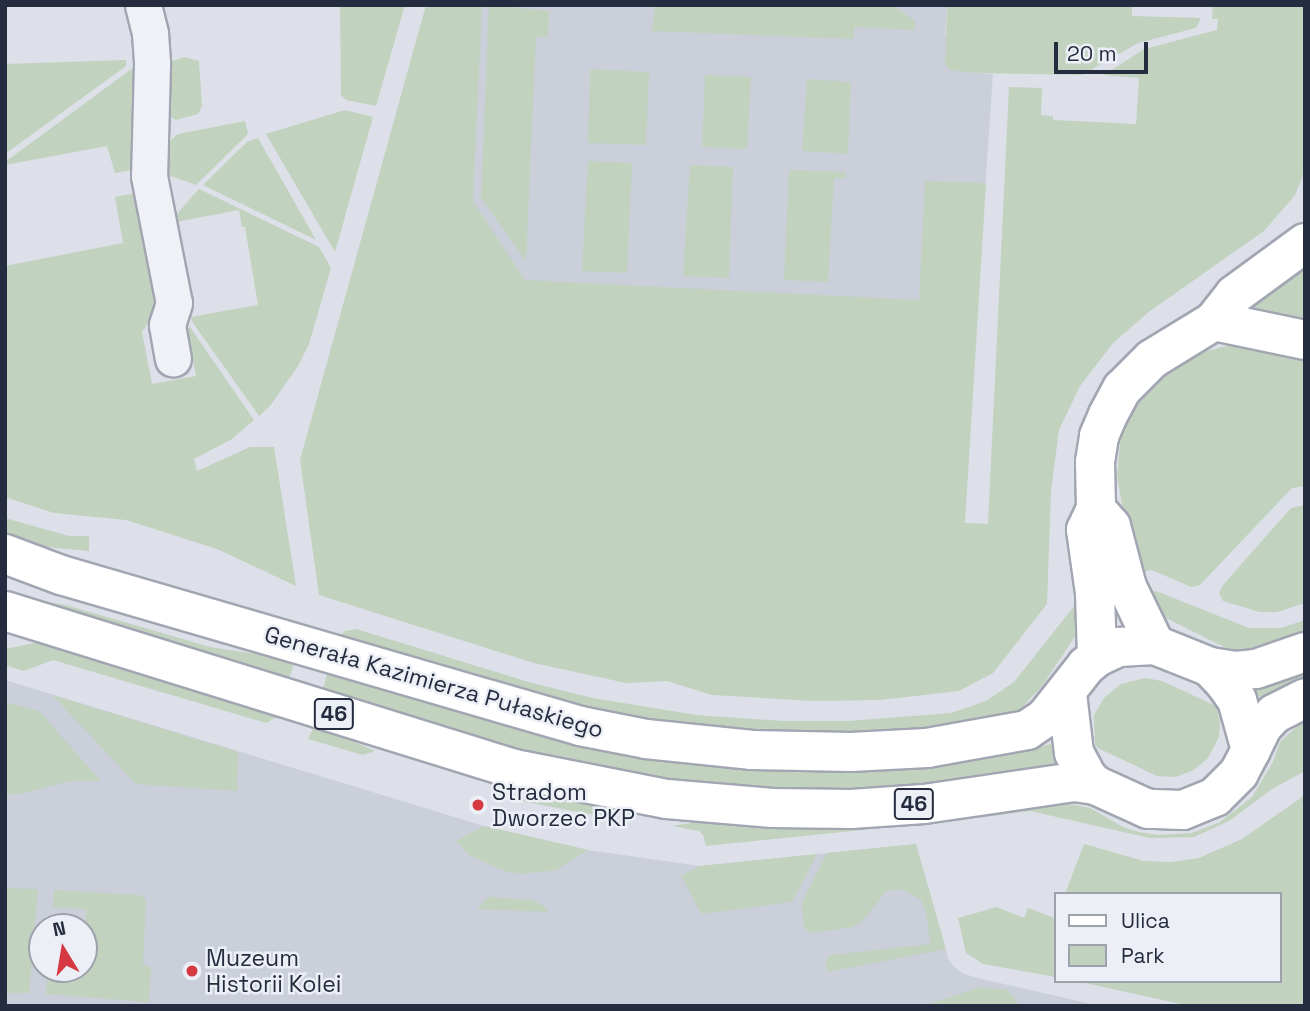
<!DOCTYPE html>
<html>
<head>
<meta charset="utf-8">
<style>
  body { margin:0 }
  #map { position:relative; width:1310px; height:1011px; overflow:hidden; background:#dde0e8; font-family:"Space Grotesk",sans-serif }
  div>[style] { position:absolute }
  .built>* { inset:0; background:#cbcfda }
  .green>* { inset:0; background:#c1d2be }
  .roads { filter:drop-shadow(2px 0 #a2a6b2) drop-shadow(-2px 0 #a2a6b2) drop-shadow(0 2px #a2a6b2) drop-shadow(0 -2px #a2a6b2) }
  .street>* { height:35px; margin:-17.5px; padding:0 17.5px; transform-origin:17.5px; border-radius:17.5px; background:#f0f1f6 }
  .secondary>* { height:38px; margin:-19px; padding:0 19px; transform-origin:19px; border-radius:19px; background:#fff }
  .primary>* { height:38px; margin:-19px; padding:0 19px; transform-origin:19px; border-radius:19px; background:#fff }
  .dots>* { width:19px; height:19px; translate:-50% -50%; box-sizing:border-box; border:4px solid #eceff5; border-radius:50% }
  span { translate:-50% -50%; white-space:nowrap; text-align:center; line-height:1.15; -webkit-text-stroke:5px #eceff5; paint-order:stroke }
  .shield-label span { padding:2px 5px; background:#eceff5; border:2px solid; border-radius:5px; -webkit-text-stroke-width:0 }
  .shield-label { font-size:21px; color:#262c3f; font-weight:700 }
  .street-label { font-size:23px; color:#262c3f }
  .poi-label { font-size:23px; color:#262c3f }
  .left { translate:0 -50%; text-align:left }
  .frame { position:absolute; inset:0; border:7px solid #262c3f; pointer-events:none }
  .legend { position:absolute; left:1054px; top:892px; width:228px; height:91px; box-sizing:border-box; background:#eceff5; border:2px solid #9da1ac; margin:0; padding:9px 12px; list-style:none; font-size:21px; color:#262c3f }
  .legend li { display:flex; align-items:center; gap:14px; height:35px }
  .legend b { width:35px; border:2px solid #9da1ac }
  .north { position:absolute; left:28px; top:913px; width:70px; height:70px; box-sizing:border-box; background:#eceff5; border:2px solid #9da1ac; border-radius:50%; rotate:349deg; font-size:19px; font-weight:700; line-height:28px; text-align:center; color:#262c3f }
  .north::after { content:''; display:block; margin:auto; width:24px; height:32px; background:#d53a42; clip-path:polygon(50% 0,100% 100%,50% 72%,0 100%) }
  .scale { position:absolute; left:1054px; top:42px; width:94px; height:32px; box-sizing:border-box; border:4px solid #262c3f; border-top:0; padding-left:9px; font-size:21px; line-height:24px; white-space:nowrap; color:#262c3f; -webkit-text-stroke:5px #eceff5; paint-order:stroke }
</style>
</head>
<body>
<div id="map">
  <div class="built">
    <i style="clip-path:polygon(451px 5px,947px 5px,945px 36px,976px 73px,993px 74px,966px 469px,469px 477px)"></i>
    <i style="clip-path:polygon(evenodd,5px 680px,484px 826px,588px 850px,700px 866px,916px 844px,948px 958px,953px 966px,964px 974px,982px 979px,1100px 1006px,5px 1006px,5px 680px,42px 927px,84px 927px,84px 969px,42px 969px,42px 927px)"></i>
  </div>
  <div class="green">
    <i style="clip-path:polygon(340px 5px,405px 5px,376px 106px,346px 100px,341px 95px)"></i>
    <i style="clip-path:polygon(426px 5px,482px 5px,473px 201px,525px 280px,919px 300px,925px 181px,986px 183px,965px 523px,988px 524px,1009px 87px,1042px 88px,1041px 115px,1053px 116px,1053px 120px,1136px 124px,1139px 78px,1104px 75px,1144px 49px,1217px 30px,1218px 19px,1212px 19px,1213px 5px,1303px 5px,1305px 170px,1295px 195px,1264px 231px,1150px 311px,1113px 343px,1080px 386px,1059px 430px,1051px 491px,1047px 604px,993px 673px,959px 691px,880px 700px,812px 701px,712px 695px,667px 681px,626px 683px,534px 663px,319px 595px,300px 460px)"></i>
    <i style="clip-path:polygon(489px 5px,549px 11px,548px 37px,536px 37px,526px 261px,481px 198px)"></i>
    <i style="clip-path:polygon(655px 5px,892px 5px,915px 21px,915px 30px,854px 27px,853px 39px,652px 31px)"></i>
    <i style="clip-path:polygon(947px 5px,1132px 5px,1132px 16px,1201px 18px,1196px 28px,1138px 43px,1082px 75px,976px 73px,950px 70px,945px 64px)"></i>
    <i style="clip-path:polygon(184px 57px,199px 61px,202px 106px,198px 114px,176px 120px,166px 114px,167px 63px)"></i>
    <i style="clip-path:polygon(126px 60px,126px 66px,5px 154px,5px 64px)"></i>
    <i style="clip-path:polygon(137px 65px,132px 170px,115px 173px,107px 146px,5px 165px,5px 162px)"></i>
    <i style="clip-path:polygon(590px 69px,649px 72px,646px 145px,588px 143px)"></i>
    <i style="clip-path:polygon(705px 75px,751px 77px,747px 149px,702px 147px)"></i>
    <i style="clip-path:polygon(807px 79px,851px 82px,848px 154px,802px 151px)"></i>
    <i style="clip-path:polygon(345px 110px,373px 117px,335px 252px,266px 134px)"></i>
    <i style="clip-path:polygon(245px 121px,248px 134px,196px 185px,165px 174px,167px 143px,178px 134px)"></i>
    <i style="clip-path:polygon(258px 138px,316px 240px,203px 185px,247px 142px)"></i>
    <i style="clip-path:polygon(588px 161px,632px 163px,627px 273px,582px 271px)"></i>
    <i style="clip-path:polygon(690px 165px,733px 167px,729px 278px,683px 276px)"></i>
    <i style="clip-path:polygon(789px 170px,846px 172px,846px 178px,834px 178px,828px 282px,784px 280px)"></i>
    <i style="clip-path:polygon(199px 189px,319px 247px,331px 268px,309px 344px,298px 366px,270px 406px,259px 416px,193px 323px,191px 317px,258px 305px,245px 227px,242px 227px,239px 210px,176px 222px,175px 216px)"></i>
    <i style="clip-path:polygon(141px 192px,165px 300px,142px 332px,152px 384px,196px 376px,187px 328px,190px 327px,254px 420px,232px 439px,194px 459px,197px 471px,250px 447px,274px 447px,296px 586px,217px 549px,126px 520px,54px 513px,5px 497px,5px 266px,123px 243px,115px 197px)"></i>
    <i style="clip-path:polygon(1305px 259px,1305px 326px,1231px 310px)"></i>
    <i style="clip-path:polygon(1241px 342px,1305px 354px,1305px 486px,1292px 488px,1200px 585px,1191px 587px,1152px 570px,1134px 574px,1117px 475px,1121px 435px,1126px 422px,1135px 406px,1164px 374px,1200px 353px)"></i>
    <i style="clip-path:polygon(1305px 505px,1305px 603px,1277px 612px,1260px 612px,1223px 601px,1219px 593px,1223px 585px,1291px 508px)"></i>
    <i style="clip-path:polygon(5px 518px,69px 536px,89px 536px,89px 551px,45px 547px,5px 534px)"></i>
    <i style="clip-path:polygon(1156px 591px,1249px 628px,1281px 628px,1305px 620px,1305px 634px,1250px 652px,1226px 648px,1162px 616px,1141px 594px)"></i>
    <i style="clip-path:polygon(47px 602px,66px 605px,210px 647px,295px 660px,288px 682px,42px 604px)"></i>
    <i style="clip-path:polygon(1075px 605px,1080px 605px,1082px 626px,1042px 686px,1017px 713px,936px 729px,815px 735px,758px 734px,626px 718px,551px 701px,339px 637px,345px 631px,356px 629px,532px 683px,593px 698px,696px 715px,784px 721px,848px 721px,951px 713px,986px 701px,1014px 682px)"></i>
    <i style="clip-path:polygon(35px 643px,60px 647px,280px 715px,266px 723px,53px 660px,24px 671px,5px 665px,5px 649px)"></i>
    <i style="clip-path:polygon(328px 671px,522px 730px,588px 746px,968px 759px,1053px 744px,1060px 764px,1005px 777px,841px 790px,775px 789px,666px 780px,547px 758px,322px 692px)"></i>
    <i style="clip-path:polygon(1305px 671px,1305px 680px,1252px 699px,1252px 690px)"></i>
    <i style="clip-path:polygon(1145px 678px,1162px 681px,1216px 706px,1220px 721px,1219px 737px,1208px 758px,1194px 770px,1176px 777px,1157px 776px,1098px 748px,1095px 744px,1094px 715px,1104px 698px,1121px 684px)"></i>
    <i style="clip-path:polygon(52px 695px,238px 752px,237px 791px,136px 784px)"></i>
    <i style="clip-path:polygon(5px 702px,39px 711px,101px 781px,70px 781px,19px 794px,5px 794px)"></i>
    <i style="clip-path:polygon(1305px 719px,1305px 771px,1272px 789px,1229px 821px,1194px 837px,1150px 838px,1030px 811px,947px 822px,951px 818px,1059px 802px,1090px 808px,1123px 827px,1139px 832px,1159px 835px,1192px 833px,1220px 822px,1252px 797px,1273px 762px,1280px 742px)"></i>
    <i style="clip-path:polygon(315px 725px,318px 726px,375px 751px,363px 755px,308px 739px)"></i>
    <i style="clip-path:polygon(1305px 795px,1305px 1006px,1190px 1006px,1076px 981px,1280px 981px,1280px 894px,1065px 894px,1084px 844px,1144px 861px,1171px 862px,1199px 858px,1242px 839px)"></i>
    <i style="clip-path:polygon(515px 800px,579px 802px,604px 807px,611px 818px)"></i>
    <i style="clip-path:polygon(703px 821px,899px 824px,901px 826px,706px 846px,703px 835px,699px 831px,672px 826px)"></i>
    <i style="clip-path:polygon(484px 826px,588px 850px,556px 870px,521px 874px,504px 871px,469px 855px,456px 841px)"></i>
    <i style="clip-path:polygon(916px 844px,946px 949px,827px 972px,826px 961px,830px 955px,930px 944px,926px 911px,921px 900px,901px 889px,886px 891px,862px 922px,853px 927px,810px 933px,804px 927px,802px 911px,801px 904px,827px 853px)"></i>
    <i style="clip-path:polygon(817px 854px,792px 902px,701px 914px,681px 876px,700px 866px)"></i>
    <i style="clip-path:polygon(8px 888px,38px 889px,29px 993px,5px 993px,5px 889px)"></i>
    <i style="clip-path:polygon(54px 890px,139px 895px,146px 899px,143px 964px,151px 968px,149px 1002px,46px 994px,48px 969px,84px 969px,86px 909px,53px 907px)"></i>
    <i style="clip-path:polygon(488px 897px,532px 900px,543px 905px,549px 912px,477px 909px)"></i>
    <i style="clip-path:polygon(997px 907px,1024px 918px,1028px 908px,1055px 918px,1056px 916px,1056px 977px,983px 964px,966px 953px,958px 918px)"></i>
    <i style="clip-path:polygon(981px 987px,1008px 990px,1020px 1006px,923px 1006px)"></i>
  </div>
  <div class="roads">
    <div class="street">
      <i style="left:143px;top:5px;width:29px;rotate:76deg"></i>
      <i style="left:150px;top:33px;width:31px;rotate:86deg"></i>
      <i style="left:152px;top:64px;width:112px;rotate:91.5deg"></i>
      <i style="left:149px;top:176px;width:129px;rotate:78.9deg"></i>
      <i style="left:174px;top:303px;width:23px;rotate:108deg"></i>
      <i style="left:167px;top:325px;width:34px;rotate:80deg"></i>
    </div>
    <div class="secondary">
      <i style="left:1251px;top:750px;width:25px;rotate:-64deg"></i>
      <i style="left:1262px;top:727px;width:18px;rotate:-47deg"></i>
      <i style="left:1274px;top:714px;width:35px;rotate:-27deg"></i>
    </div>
    <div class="primary">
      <i style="left:1214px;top:321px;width:93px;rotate:11.8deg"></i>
      <i style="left:1096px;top:509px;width:23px;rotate:49deg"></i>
      <i style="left:1111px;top:526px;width:63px;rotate:75.3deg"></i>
      <i style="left:1127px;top:587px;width:64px;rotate:64.2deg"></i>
      <i style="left:5px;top:554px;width:60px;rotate:20.6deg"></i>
      <i style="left:61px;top:575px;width:541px;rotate:16.22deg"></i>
      <i style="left:580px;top:726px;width:67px;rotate:11.1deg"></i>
      <i style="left:646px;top:739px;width:107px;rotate:5.9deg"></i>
      <i style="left:752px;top:750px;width:99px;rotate:1.2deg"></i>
      <i style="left:851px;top:752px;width:76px;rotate:-3deg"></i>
      <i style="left:927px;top:748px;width:102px;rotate:-10.2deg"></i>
      <i style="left:1027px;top:730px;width:22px;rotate:-34deg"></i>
      <i style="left:1045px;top:718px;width:66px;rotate:-51.7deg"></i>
      <i style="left:1086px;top:666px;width:14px;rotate:-39deg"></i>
      <i style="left:1097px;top:657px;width:23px;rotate:-25deg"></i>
      <i style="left:1118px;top:647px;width:37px;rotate:-3deg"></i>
      <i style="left:1155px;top:645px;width:59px;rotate:21.8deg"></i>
      <i style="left:1210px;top:667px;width:22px;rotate:47deg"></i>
      <i style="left:1225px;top:683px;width:21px;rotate:55deg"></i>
      <i style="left:1237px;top:700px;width:52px;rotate:74.4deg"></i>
      <i style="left:1251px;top:750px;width:26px;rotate:118deg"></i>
      <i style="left:1239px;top:773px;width:34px;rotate:135deg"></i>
      <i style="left:1215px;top:797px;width:35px;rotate:158deg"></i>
      <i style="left:1183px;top:810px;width:35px;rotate:-178deg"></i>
      <i style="left:1148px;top:809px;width:58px;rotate:-155.6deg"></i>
      <i style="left:1095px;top:785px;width:11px;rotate:-135deg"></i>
      <i style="left:1087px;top:777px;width:27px;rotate:-118deg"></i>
      <i style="left:1074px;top:753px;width:60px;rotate:-96.7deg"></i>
      <i style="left:5px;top:611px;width:533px;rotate:17.24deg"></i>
      <i style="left:514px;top:769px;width:156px;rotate:11.1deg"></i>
      <i style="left:667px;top:799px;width:106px;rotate:4.9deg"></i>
      <i style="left:773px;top:808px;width:78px;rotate:0.7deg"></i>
      <i style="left:851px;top:809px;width:73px;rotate:-3.9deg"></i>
      <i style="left:924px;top:804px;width:152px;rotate:-8.3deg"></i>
      <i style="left:1074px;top:782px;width:21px;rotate:8deg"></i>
      <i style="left:1097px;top:657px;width:64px;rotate:-91.8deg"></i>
      <i style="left:1095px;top:593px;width:64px;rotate:-98.1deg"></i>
      <i style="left:1086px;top:530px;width:23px;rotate:-65deg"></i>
      <i style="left:1096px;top:509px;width:47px;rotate:-91.2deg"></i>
      <i style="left:1095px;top:462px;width:26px;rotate:-81deg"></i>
      <i style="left:1099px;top:436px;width:23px;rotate:-67deg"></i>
      <i style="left:1108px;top:415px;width:30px;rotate:-62deg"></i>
      <i style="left:1122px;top:389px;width:42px;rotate:-45deg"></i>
      <i style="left:1152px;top:359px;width:73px;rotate:-31.5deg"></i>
      <i style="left:1214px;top:321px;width:33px;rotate:-52deg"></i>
      <i style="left:1234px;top:295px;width:88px;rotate:-36.2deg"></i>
      <i style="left:1210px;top:667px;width:26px;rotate:9deg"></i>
      <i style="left:1236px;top:671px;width:20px;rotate:-6deg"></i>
      <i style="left:1256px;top:669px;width:52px;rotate:-19.1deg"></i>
    </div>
  </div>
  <div class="dots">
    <i style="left:478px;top:805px;background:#d53a42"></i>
    <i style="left:192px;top:971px;background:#d53a42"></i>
  </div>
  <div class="shield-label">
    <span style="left:334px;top:714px">46</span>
    <span style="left:914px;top:804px">46</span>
  </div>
  <div class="street-label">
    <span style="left:434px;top:682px;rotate:16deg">Generała Kazimierza Pułaskiego</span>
  </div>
  <div class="poi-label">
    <span class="left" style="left:492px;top:805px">Stradom<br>Dworzec PKP</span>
    <span class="left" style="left:206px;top:971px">Muzeum<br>Historii Kolei</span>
  </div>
  <div class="frame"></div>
  <ul class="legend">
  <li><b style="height:9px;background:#fff"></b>Ulica</li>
  <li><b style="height:19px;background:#c1d2be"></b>Park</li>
  </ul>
  <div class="north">N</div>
  <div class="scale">20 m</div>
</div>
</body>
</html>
